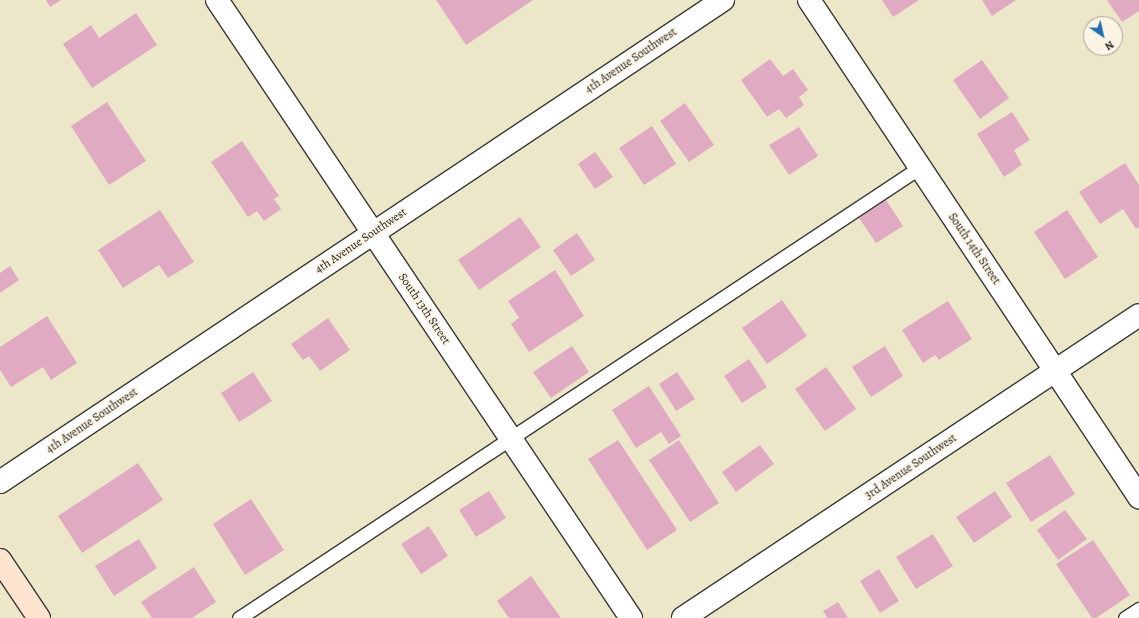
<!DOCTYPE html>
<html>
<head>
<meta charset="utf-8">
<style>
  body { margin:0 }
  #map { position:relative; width:1139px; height:618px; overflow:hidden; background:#ede7c9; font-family:Alegreya,serif }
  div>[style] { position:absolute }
  .building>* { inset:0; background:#e1aac3 }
  .roads { filter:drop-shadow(1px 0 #3b3a36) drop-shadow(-1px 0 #3b3a36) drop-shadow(0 1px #3b3a36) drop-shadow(0 -1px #3b3a36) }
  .lane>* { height:13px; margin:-6.5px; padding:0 6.5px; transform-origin:6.5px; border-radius:6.5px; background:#fff }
  .street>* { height:22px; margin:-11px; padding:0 11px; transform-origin:11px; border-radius:11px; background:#fff }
  .secondary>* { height:22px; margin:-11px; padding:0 11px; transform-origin:11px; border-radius:11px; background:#fde4d1 }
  span { translate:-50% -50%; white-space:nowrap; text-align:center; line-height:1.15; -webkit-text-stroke:4px #fcf5e5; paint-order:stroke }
  .street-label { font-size:12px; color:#1c1c1c }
  .north { position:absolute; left:1083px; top:16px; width:40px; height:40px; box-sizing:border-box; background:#fcf5e5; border:1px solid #a29e95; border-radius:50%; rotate:146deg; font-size:11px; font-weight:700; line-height:16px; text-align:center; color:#1c1c1c }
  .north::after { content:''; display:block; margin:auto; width:14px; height:18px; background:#1f6fb2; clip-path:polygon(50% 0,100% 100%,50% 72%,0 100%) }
</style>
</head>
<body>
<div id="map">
  <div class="building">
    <i style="clip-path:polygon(46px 0,61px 0,50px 7px)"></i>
    <i style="clip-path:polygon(436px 0,533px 0,466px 45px)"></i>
    <i style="clip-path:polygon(882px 0,919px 0,893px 17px)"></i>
    <i style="clip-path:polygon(982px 0,1016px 0,992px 16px)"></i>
    <i style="clip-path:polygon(1107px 0,1139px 0,1139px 11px,1122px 22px)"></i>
    <i style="clip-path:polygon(136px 13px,157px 45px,92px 88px,63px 44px,91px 25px,99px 38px)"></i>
    <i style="clip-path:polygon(770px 59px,783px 76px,793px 69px,808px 90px,799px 97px,804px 105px,786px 118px,779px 109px,767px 117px,741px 80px)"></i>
    <i style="clip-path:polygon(982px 60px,1009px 98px,980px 119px,953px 80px)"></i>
    <i style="clip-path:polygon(107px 102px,146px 161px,109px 185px,71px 126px)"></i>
    <i style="clip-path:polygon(685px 103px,714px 145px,689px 162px,660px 121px)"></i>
    <i style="clip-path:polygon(1012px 112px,1030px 140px,1014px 150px,1022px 165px,1004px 177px,977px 134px)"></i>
    <i style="clip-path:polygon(652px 126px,676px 164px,644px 185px,619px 148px)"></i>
    <i style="clip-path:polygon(799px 127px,818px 156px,789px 175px,769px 145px)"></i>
    <i style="clip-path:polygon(242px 141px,279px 196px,274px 199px,281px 209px,264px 221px,257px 211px,248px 217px,211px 162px)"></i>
    <i style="clip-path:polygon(595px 152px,613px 177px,595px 189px,578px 164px)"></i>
    <i style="clip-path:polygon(1125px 163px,1139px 185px,1139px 227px,1136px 229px,1123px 209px,1100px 224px,1079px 192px)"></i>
    <i style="clip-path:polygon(886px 200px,903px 226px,876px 243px,859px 218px)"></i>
    <i style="clip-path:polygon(160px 210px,194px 262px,168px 278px,159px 265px,123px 288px,98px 250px)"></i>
    <i style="clip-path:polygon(1067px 210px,1098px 257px,1065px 279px,1034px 232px)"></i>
    <i style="clip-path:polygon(520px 217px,541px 247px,479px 290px,458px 260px)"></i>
    <i style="clip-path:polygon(577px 233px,595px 260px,571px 276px,553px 250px)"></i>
    <i style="clip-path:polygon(10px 266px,19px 280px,0 293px,0 273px)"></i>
    <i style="clip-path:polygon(555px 270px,584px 316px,529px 352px,511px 324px,519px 318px,508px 301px)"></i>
    <i style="clip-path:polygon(782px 300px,807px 336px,767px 364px,742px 328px)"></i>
    <i style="clip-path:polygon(948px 301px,972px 339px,939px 360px,935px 355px,923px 363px,902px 330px)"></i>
    <i style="clip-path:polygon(47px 316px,77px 363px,51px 380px,43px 367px,11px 387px,0 370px,0 347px)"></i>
    <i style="clip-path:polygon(328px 318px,350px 350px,320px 371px,309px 356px,303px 360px,291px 344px)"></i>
    <i style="clip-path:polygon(572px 346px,589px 372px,551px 398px,533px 372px)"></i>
    <i style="clip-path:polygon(885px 346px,903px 376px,871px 397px,852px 367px)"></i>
    <i style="clip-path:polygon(749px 359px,767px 387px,742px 403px,724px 376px)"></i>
    <i style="clip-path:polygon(826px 367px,856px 409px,825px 431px,795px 389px)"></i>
    <i style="clip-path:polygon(253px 372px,272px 401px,239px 422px,221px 393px)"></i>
    <i style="clip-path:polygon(677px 372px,695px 399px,676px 411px,659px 384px)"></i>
    <i style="clip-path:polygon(649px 386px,681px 436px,669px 444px,661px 432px,636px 448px,612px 410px)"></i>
    <i style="clip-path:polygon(618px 440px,677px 530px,647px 550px,588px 459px)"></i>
    <i style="clip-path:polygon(679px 440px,719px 503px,690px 522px,649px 460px)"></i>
    <i style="clip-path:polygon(760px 445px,774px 464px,736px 492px,722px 472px)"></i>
    <i style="clip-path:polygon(1050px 455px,1075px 494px,1031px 522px,1006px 483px)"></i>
    <i style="clip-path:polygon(138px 463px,163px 500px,82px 553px,58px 516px)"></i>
    <i style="clip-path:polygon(489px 491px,506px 518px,476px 537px,459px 510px)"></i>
    <i style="clip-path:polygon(995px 491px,1012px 517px,974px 543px,956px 517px)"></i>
    <i style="clip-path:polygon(251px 499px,284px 550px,245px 575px,213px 524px)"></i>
    <i style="clip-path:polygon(1065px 510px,1087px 539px,1058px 560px,1037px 530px)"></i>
    <i style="clip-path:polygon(429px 526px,448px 556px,421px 574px,401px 544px)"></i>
    <i style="clip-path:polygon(933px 534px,953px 566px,916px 589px,896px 557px)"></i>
    <i style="clip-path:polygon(139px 539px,157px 568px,114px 596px,95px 566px)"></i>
    <i style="clip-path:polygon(1093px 540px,1130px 595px,1096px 618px,1092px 618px,1056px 564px)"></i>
    <i style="clip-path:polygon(194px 567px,216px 602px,192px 618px,152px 618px,141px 602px)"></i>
    <i style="clip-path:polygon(879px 569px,899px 601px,880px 613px,860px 581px)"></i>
    <i style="clip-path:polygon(531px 576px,561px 618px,509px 618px,497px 601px)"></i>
    <i style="clip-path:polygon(838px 602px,848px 618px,824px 618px,827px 617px,823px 611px)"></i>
  </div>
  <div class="roads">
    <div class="lane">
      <i style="left:239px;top:618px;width:815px;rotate:-33.5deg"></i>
      <i style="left:1125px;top:618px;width:17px;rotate:-33deg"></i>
    </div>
    <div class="street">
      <i style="left:217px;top:0;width:744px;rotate:56.18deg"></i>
      <i style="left:809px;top:0;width:597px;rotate:56.42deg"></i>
      <i style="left:0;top:482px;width:869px;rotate:-33.69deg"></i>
      <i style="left:683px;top:618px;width:547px;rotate:-33.6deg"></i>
    </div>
    <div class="secondary">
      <i style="left:0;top:560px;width:70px;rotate:56.1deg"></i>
    </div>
  </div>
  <div class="street-label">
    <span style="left:631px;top:61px;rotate:-34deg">4th Avenue Southwest</span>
    <span style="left:361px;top:241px;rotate:-34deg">4th Avenue Southwest</span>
    <span style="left:974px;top:249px;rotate:56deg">South 14th Street</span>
    <span style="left:424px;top:309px;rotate:56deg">South 13th Street</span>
    <span style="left:92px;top:421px;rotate:-34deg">4th Avenue Southwest</span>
    <span style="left:911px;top:467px;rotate:-34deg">3rd Avenue Southwest</span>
  </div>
  <div class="north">N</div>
</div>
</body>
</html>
